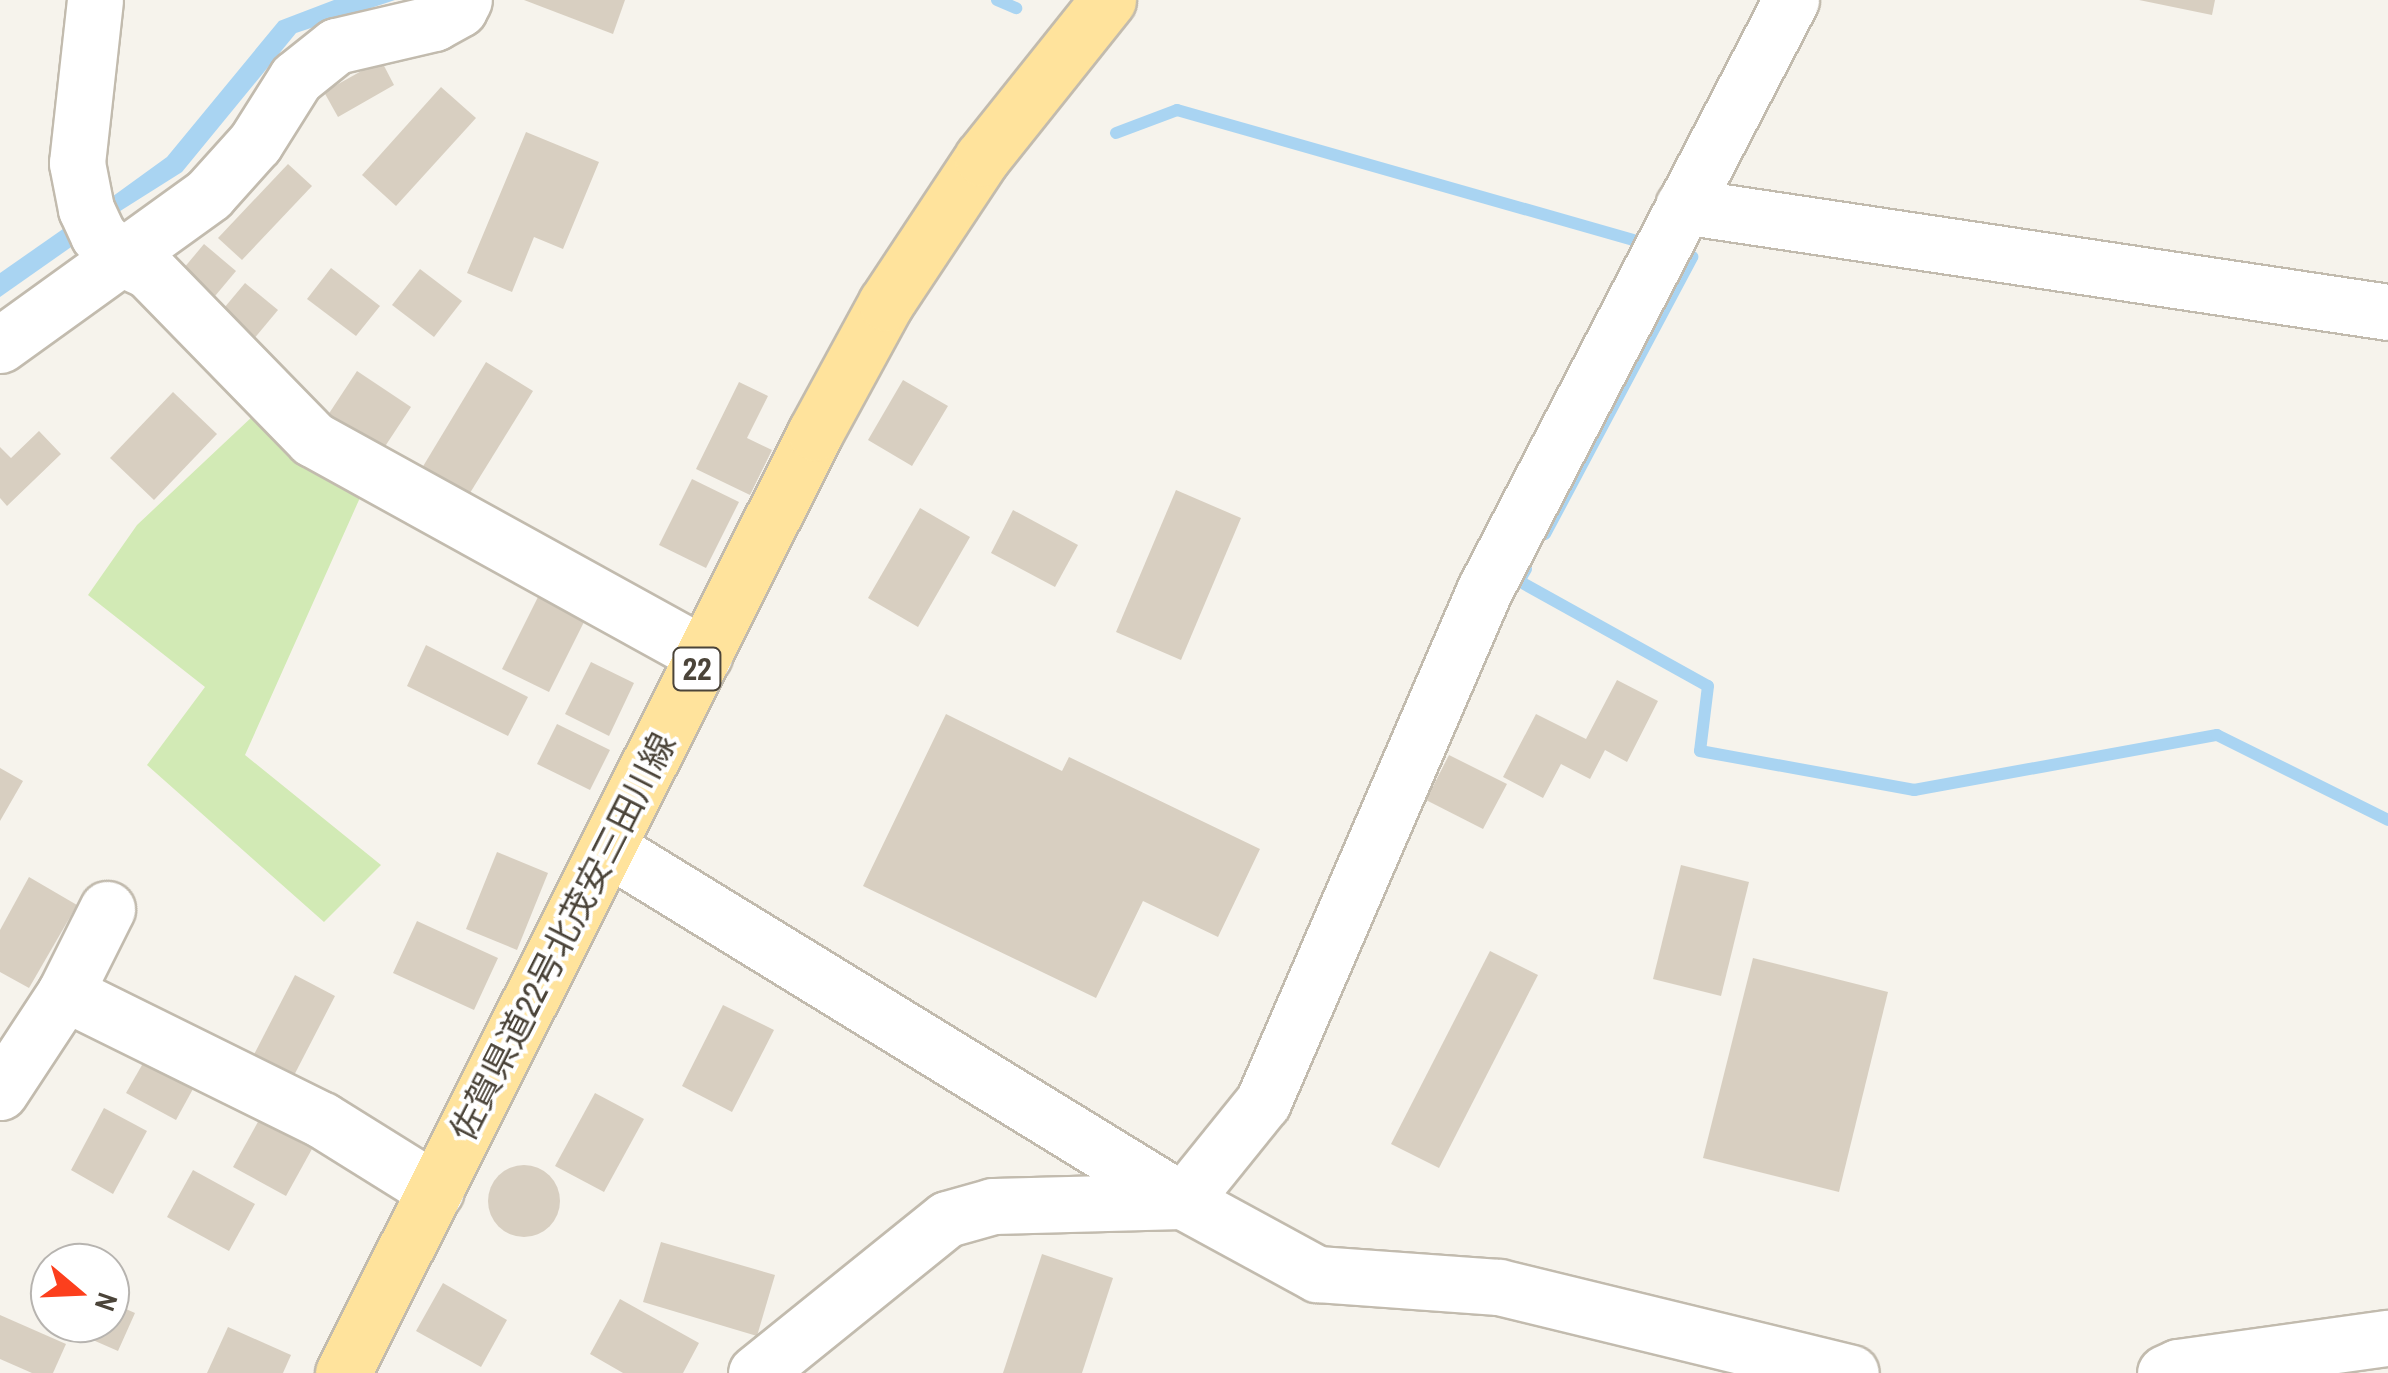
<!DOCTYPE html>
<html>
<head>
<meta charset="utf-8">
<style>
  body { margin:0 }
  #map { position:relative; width:2388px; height:1373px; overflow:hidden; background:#f6f3ec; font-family:"Archivo Narrow","Noto Sans JP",sans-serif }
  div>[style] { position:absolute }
  .green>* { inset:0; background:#d2eab5 }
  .water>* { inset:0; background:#a9d4f2 }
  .stream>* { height:12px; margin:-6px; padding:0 6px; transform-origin:6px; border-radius:6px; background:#a9d4f2 }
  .building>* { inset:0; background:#d8cfc1 }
  .round { border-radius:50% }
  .roads { filter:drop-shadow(2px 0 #c2bbae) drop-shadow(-2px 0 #c2bbae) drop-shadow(0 2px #c2bbae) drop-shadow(0 -2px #c2bbae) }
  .minor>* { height:55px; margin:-27.5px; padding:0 27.5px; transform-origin:27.5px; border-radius:27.5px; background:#fff }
  .major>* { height:55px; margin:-27.5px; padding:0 27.5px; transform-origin:27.5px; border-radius:27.5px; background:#ffe39c }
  span { translate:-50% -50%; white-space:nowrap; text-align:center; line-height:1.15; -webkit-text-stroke:8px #fff; paint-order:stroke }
  .shield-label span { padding:2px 8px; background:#fff; border:2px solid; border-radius:8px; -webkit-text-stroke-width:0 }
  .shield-label { font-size:32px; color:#4b4439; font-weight:700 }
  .street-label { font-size:35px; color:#4b4439 }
  .north { position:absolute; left:30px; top:1243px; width:100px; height:100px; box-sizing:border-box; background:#fff; border:2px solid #b7b4b0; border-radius:50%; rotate:109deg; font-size:28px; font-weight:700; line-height:40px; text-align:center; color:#4b4439 }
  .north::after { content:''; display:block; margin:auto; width:35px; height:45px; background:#fc3f1d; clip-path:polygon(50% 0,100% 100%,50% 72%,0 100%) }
</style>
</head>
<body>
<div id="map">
  <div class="green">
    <i style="clip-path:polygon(254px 415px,363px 491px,245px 755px,381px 865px,324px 922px,147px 765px,205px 687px,88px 595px,137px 525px)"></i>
  </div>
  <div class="water">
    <i style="clip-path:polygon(334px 0,395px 0,296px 33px,182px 172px,117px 213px,109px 199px,167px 157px,279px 21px)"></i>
    <i style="clip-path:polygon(73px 222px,84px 238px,0 297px,0 273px)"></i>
  </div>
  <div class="stream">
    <i style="left:997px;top:0;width:21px;rotate:23deg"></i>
    <i style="left:1116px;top:133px;width:65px;rotate:-20.7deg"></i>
    <i style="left:1177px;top:110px;width:490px;rotate:15.9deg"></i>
    <i style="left:1545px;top:534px;width:314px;rotate:-62deg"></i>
    <i style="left:1692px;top:257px;width:16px;rotate:-162deg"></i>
    <i style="left:1526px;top:569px;width:14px;rotate:120deg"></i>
    <i style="left:1519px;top:581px;width:216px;rotate:29.1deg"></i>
    <i style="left:1708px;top:686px;width:65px;rotate:97deg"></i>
    <i style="left:1700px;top:751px;width:218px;rotate:10.3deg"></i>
    <i style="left:1914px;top:790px;width:308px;rotate:-10.3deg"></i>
    <i style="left:2217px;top:735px;width:191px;rotate:26.4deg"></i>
  </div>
  <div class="building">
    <i style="clip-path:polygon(524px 0,625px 0,613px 34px)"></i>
    <i style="clip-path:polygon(2139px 0,2215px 0,2212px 15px)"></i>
    <i style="clip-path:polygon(381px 60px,394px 85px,338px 117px,324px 92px)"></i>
    <i style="clip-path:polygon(441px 87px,476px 118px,396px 206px,362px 175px)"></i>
    <i style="clip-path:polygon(526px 132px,599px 162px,563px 249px,534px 237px,512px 292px,467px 273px)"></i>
    <i style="clip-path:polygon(288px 164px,312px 186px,242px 260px,218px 238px)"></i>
    <i style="clip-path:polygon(204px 244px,236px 271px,205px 308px,173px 281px)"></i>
    <i style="clip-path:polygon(331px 268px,380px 306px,356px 336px,307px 299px)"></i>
    <i style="clip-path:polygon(420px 269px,462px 301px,434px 337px,392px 305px)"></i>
    <i style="clip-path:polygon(245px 283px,278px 310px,247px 347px,214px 320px)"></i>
    <i style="clip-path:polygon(486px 362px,533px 391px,465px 501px,419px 473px)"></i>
    <i style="clip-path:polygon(357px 371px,411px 407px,380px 454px,326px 418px)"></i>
    <i style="clip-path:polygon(903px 380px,948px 406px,912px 466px,868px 440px)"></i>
    <i style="clip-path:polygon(739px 382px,768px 396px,747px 438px,772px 450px,750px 495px,696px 469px)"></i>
    <i style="clip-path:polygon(173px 392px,217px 434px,154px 500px,110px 458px)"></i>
    <i style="clip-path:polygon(39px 431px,61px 454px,7px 506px,0 498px,0 447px,11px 458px)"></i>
    <i style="clip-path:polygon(692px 479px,739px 502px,706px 568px,659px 545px)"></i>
    <i style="clip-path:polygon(1176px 490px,1241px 518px,1181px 660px,1116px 632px)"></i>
    <i style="clip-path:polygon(920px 508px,970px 537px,918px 627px,868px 598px)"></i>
    <i style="clip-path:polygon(1013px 510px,1078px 545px,1055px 587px,991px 553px)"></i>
    <i style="clip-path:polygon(539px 595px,586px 618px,549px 692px,502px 669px)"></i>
    <i style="clip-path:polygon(426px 645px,528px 697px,508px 736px,407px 686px)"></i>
    <i style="clip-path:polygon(591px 662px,634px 683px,609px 736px,565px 714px)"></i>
    <i style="clip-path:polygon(1617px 680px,1658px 701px,1627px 762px,1605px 750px,1590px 779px,1561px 764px,1543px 798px,1503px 777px,1536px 714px,1586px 739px)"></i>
    <i style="clip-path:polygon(946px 714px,1062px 771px,1069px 757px,1260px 849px,1218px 937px,1143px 901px,1096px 998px,863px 886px)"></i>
    <i style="clip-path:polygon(557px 724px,610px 750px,590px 790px,537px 764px)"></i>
    <i style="clip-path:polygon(1449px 755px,1507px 784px,1483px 829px,1426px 800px)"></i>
    <i style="clip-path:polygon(0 768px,23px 781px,0 821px)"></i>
    <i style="clip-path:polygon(497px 852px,548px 873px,517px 950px,466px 929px)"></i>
    <i style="clip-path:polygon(1681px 865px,1749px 882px,1721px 996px,1653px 979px)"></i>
    <i style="clip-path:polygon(29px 877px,77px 905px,29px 988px,0 972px,0 930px)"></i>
    <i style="clip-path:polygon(417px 921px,498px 958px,474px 1010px,393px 973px)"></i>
    <i style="clip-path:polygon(1490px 951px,1538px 975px,1439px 1168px,1391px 1144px)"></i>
    <i style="clip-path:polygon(1753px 958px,1888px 992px,1839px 1192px,1703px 1158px)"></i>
    <i style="clip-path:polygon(295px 975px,335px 996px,288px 1087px,248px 1066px)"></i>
    <i style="clip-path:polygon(723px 1005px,774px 1030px,732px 1112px,682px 1086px)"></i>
    <i style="clip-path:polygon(150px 1051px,199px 1078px,176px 1120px,126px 1093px)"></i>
    <i style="clip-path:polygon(595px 1093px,644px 1119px,604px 1192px,555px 1166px)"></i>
    <i style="clip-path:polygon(104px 1108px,147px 1131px,113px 1194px,71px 1170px)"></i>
    <i style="clip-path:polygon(259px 1120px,312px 1149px,286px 1196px,233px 1167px)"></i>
    <i class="round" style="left:488px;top:1165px;width:72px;height:72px"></i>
    <i style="clip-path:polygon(193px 1170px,255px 1204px,229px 1251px,167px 1217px)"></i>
    <i style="clip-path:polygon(661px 1242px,775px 1275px,757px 1336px,643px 1302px)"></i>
    <i style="clip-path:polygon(1042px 1254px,1113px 1278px,1082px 1373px,1003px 1373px)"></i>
    <i style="clip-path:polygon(443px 1283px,507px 1320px,481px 1367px,416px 1331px)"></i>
    <i style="clip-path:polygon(50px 1287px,50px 1321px,38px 1316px)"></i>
    <i style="clip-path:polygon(620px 1299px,699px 1343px,683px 1373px,623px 1373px,590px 1354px)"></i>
    <i style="clip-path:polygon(110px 1302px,135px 1313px,118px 1351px,54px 1323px,110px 1323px)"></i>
    <i style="clip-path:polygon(0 1315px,66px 1344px,53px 1373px,32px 1373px,0 1359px)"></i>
    <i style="clip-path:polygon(228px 1327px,291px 1355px,283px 1373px,207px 1373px)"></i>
  </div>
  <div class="roads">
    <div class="minor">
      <i style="left:95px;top:0;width:164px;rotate:96.3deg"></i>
      <i style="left:77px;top:163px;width:47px;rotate:78.9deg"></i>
      <i style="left:86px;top:209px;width:29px;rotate:65deg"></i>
      <i style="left:98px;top:235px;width:30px;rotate:46deg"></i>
      <i style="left:119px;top:257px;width:33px;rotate:25deg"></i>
      <i style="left:149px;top:271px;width:235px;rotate:45.7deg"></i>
      <i style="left:313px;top:439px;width:447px;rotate:28.9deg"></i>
      <i style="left:1683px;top:206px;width:713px;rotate:8.55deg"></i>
      <i style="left:0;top:345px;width:258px;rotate:-35.8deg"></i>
      <i style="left:209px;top:194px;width:69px;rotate:-48deg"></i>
      <i style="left:255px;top:143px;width:77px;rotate:-57.8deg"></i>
      <i style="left:296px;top:78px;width:51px;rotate:-38.7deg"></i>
      <i style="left:336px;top:46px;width:101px;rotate:-13.2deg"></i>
      <i style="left:434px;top:23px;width:29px;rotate:-29deg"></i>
      <i style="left:459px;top:9px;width:10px;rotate:-61deg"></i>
      <i style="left:608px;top:848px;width:675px;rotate:31.55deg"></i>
      <i style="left:1183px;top:1201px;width:153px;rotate:28.6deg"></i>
      <i style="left:1317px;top:1274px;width:182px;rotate:4.1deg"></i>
      <i style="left:1499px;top:1287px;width:362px;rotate:13.7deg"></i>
      <i style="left:65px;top:993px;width:287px;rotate:26.3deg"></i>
      <i style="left:322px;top:1120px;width:134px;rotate:31.9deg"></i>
      <i style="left:0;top:1092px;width:118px;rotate:-56.7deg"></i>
      <i style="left:65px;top:993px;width:94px;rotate:-63.4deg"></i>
      <i style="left:756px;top:1373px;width:245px;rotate:-38.9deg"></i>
      <i style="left:947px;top:1219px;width:48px;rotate:-15.8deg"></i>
      <i style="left:993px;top:1206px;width:190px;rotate:-1.5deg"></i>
      <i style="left:1183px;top:1201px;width:127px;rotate:-51.1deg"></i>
      <i style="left:1263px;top:1102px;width:557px;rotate:-66.61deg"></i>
      <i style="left:1484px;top:591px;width:666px;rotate:-62.55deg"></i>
      <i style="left:2165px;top:1373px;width:14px;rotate:-25deg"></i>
      <i style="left:2178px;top:1367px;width:212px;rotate:-7.9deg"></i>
    </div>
    <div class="major">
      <i style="left:343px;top:1373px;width:1052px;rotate:-63.34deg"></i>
      <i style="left:815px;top:433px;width:148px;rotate:-61.4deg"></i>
      <i style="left:886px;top:303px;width:174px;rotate:-56.5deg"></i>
      <i style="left:982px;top:158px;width:202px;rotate:-51.4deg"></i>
    </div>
  </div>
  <div class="shield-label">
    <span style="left:697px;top:669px">22</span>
  </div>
  <div class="street-label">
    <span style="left:563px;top:937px;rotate:-63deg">佐賀県道22号北茂安三田川線</span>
  </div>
  <div class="north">N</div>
</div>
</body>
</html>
